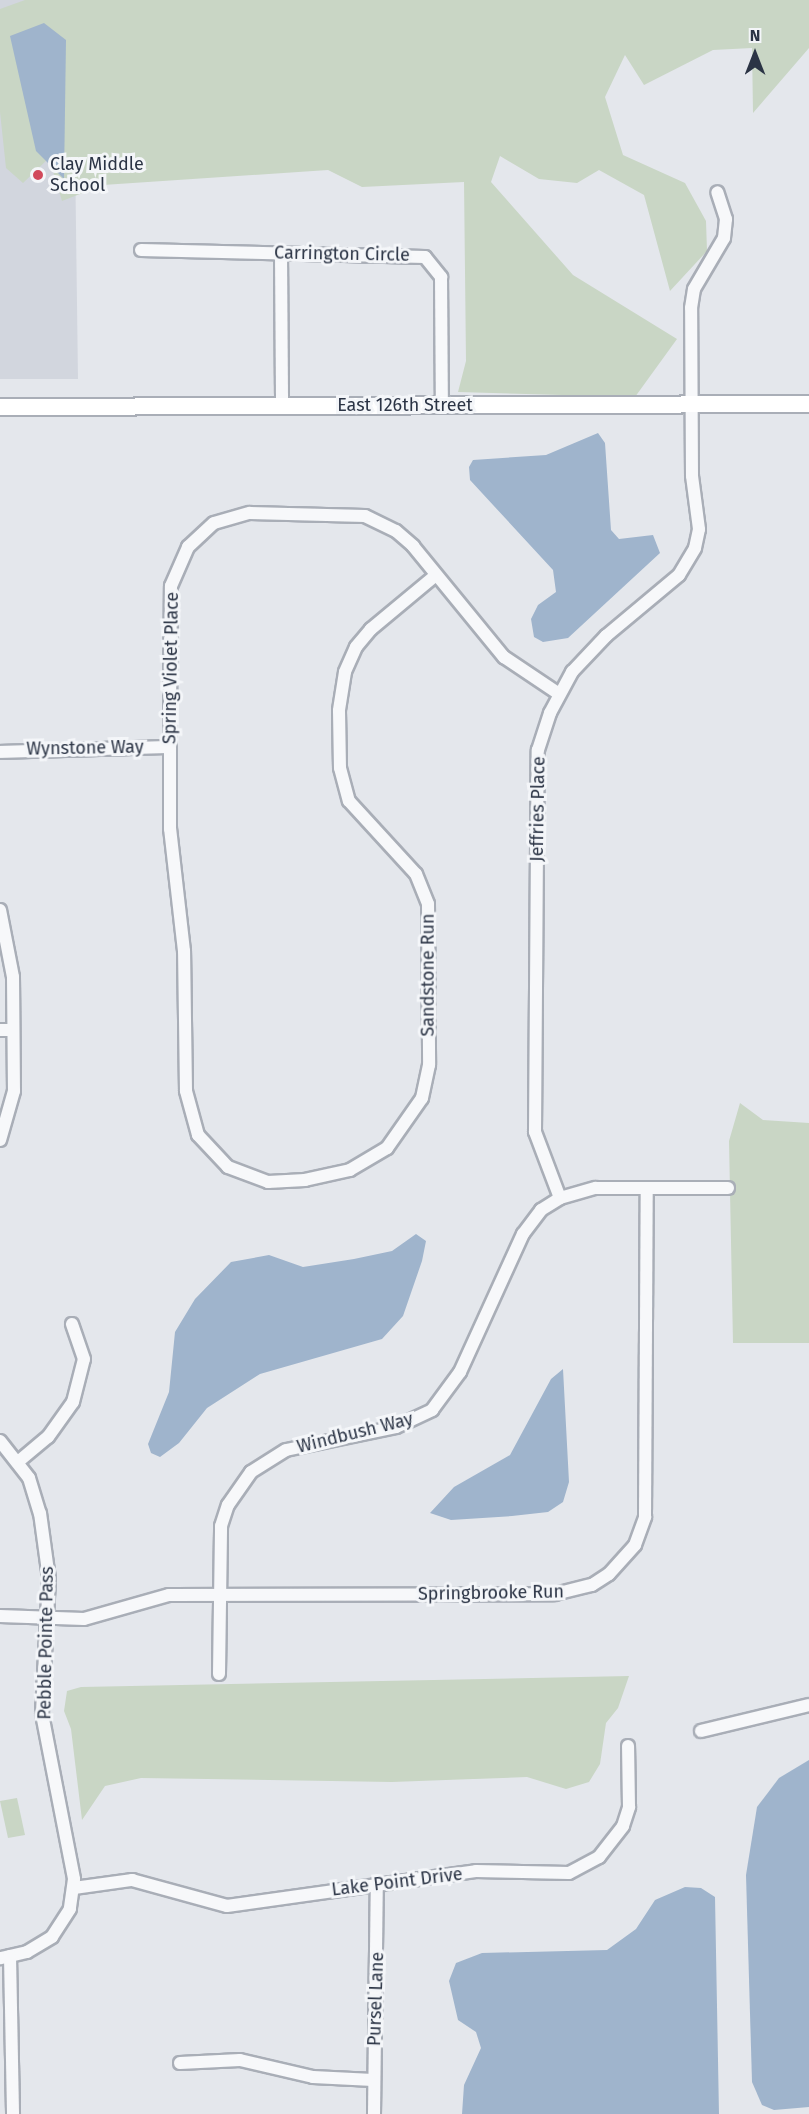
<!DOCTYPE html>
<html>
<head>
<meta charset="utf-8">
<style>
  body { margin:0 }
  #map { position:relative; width:809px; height:2114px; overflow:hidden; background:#e4e7ec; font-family:"Fira Sans",sans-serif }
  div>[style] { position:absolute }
  .built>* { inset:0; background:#d2d6de }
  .green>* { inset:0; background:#c9d6c5 }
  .water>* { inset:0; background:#9fb4cc }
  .roads { filter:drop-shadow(2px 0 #a9aeb7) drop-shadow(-2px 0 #a9aeb7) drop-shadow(0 2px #a9aeb7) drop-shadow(0 -2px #a9aeb7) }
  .street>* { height:12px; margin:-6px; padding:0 6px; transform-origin:6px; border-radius:6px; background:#f7f8fa }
  .secondary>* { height:16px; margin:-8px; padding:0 8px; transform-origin:8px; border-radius:8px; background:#fff }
  .dots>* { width:16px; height:16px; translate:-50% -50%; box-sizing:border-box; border:3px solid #f4f6f9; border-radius:50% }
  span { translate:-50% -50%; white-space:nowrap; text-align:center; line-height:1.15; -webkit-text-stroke:6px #f4f6f9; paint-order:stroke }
  .poi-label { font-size:18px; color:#2b3445 }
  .left { translate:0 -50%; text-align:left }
  .street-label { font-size:18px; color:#2b3445 }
  .north { position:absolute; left:725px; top:24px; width:60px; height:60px; -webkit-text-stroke:4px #f4f6f9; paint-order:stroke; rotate:0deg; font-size:16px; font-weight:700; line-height:24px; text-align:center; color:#2b3445 }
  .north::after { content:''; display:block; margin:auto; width:21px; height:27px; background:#2b3445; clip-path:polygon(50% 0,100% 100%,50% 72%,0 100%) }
</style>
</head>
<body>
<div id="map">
  <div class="built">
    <i style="clip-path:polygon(0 0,73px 0,78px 379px,0 379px)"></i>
  </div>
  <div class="green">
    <i style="clip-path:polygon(25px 0,809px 0,809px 48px,753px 113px,752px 48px,713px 50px,644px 85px,625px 55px,605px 97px,623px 155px,685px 183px,706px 221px,707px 251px,670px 291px,644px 195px,599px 170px,577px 183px,539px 179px,500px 156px,491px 182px,573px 275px,677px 339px,635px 397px,458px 392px,466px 361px,464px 182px,362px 187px,328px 170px,103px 185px,62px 201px,49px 158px,23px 183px,6px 168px,0 112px,0 9px)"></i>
    <i style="clip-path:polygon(740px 1103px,763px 1120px,809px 1123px,809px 1343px,733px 1343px,729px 1141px)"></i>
    <i style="clip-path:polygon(629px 1676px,618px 1708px,606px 1723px,600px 1764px,589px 1782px,566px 1789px,527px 1777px,392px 1782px,141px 1778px,105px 1786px,82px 1820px,71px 1729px,64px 1711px,67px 1691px,81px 1687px)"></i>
    <i style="clip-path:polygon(17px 1798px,25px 1835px,8px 1838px,0 1801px)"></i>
  </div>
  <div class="water">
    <i style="clip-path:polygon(44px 23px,66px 40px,64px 179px,36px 151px,10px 36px)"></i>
    <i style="clip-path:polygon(598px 433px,605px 443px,611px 530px,619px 539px,653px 535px,660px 553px,568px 638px,543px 642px,534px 637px,531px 619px,538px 605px,556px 592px,553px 570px,470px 480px,469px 467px,473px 460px,546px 455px)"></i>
    <i style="clip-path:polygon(416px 1234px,426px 1241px,422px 1261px,403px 1316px,382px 1339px,260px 1374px,207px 1408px,179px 1443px,160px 1457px,151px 1453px,148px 1444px,169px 1392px,175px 1332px,195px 1299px,231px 1262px,269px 1255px,303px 1267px,354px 1259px,392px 1251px)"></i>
    <i style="clip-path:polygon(563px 1369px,569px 1482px,563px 1502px,548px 1512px,512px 1516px,451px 1520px,430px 1513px,454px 1487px,510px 1455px,551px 1379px)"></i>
    <i style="clip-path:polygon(809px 1760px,809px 2107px,774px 2110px,762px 2105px,752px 2082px,746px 1875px,757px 1807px,779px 1778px)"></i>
    <i style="clip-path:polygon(685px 1887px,701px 1888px,715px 1897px,719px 2114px,462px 2114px,464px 2085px,481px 2048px,476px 2032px,458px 2020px,449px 1981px,456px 1963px,482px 1953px,607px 1950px,636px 1929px,655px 1900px)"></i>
  </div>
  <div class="roads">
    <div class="street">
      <i style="left:141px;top:250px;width:284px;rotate:1.4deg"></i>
      <i style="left:425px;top:257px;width:26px;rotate:51deg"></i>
      <i style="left:441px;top:277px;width:128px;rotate:89.6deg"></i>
      <i style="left:281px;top:254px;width:152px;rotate:89.6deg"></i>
      <i style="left:436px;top:575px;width:85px;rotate:140.3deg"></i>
      <i style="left:371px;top:629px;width:23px;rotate:130deg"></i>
      <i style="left:356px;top:647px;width:27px;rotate:114deg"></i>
      <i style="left:345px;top:672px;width:39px;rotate:99deg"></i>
      <i style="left:339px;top:711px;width:57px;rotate:89deg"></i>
      <i style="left:340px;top:768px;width:34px;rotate:75deg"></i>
      <i style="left:349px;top:801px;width:99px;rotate:47.5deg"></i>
      <i style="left:416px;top:874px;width:32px;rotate:68deg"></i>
      <i style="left:428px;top:904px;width:161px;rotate:89.6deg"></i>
      <i style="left:429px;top:1065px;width:34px;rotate:102deg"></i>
      <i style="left:422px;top:1098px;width:61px;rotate:125deg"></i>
      <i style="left:387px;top:1148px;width:43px;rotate:149.3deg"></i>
      <i style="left:350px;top:1170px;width:46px;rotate:167.5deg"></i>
      <i style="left:305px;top:1180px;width:37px;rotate:177deg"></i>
      <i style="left:268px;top:1182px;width:43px;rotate:-159.4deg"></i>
      <i style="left:228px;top:1167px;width:44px;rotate:-133.2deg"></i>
      <i style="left:198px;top:1135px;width:46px;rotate:-105.3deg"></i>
      <i style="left:186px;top:1091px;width:140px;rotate:-90.8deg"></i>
      <i style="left:184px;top:951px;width:123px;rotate:-96.5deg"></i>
      <i style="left:170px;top:829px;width:110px;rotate:-90deg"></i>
      <i style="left:170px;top:719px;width:133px;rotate:-89.6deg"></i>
      <i style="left:171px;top:586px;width:43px;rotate:-66.4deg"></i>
      <i style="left:188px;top:547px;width:35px;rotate:-43deg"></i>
      <i style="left:214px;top:523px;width:37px;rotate:-16deg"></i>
      <i style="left:250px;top:513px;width:115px;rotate:1.5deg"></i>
      <i style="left:365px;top:516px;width:34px;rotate:26deg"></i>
      <i style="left:396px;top:531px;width:23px;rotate:41deg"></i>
      <i style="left:413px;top:546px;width:144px;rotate:50.7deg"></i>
      <i style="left:504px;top:657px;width:66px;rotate:33.9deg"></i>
      <i style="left:0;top:752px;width:170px;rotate:-1.7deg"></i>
      <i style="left:0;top:910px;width:68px;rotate:79deg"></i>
      <i style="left:13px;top:977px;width:114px;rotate:89.5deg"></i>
      <i style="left:14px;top:1091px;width:51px;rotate:105.9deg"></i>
      <i style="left:0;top:1030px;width:13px"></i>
      <i style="left:560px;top:1198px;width:71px;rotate:-110.7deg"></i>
      <i style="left:535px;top:1132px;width:382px;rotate:-89.6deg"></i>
      <i style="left:538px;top:750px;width:39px;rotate:-72deg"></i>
      <i style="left:550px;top:713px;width:47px;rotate:-61.8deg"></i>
      <i style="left:572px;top:672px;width:50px;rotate:-46.6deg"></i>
      <i style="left:606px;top:636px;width:95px;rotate:-39.9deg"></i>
      <i style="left:679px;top:575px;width:31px;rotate:-59deg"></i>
      <i style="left:695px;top:548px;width:19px;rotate:-78deg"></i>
      <i style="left:699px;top:529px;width:53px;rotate:-97.5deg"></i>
      <i style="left:692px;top:476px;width:168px;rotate:-90.3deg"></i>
      <i style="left:691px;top:308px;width:19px;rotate:-81deg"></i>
      <i style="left:694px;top:289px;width:59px;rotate:-59.5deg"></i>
      <i style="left:724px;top:238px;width:19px;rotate:-84deg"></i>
      <i style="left:726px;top:219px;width:28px;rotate:-108deg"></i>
      <i style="left:0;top:1441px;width:47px;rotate:51.9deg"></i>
      <i style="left:29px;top:1478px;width:37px;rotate:73deg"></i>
      <i style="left:40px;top:1513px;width:67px;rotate:82.2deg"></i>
      <i style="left:49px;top:1579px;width:135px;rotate:93deg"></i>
      <i style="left:42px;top:1714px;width:168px;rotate:79deg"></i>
      <i style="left:74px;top:1879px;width:30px;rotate:98deg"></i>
      <i style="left:70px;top:1909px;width:33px;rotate:123deg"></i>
      <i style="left:52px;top:1937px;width:29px;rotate:149deg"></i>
      <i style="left:27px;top:1952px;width:28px;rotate:167deg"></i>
      <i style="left:19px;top:1461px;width:38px;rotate:-40deg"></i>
      <i style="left:48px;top:1437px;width:43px;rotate:-54.5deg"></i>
      <i style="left:73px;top:1402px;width:44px;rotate:-75.7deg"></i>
      <i style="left:84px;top:1359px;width:37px;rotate:-109deg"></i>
      <i style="left:0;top:1616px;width:84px;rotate:2deg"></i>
      <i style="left:84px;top:1619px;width:88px;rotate:-15.8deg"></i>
      <i style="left:169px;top:1595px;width:386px;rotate:-0.1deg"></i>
      <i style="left:555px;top:1594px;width:38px;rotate:-14deg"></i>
      <i style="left:592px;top:1585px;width:20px;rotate:-33deg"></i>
      <i style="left:609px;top:1574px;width:39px;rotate:-48deg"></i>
      <i style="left:635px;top:1545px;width:30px;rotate:-70deg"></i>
      <i style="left:645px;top:1517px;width:329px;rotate:-89.7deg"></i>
      <i style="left:219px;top:1674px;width:148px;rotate:-89.2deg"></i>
      <i style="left:221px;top:1526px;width:22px;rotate:-72deg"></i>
      <i style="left:228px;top:1505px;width:40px;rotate:-55.1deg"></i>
      <i style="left:251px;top:1472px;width:41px;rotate:-32.2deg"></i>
      <i style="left:286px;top:1450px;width:112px;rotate:-11.8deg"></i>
      <i style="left:396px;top:1427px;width:40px;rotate:-25deg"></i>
      <i style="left:432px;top:1410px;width:47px;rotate:-53.6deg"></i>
      <i style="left:460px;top:1372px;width:152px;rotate:-65.5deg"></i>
      <i style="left:523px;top:1234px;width:30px;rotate:-53deg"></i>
      <i style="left:541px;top:1210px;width:22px;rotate:-32deg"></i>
      <i style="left:560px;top:1198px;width:37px;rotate:-16deg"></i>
      <i style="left:596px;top:1188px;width:132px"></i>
      <i style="left:701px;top:1731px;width:111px;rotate:-13.5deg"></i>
      <i style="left:74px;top:1888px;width:59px;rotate:-7.9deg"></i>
      <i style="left:132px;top:1880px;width:98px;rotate:15.3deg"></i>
      <i style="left:227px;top:1906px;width:251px;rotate:-8deg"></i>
      <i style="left:476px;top:1871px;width:93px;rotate:1.2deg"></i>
      <i style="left:569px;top:1873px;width:34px;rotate:-28deg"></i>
      <i style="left:599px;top:1857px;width:39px;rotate:-52deg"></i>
      <i style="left:623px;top:1826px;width:20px;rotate:-72deg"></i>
      <i style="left:629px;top:1807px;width:61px;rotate:-90.9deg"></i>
      <i style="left:10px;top:1956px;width:158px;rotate:88.9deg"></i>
      <i style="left:180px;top:2063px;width:60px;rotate:-2.9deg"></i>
      <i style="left:240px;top:2060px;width:75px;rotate:13.1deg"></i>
      <i style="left:313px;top:2077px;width:60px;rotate:2.9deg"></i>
      <i style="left:374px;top:2114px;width:230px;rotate:-89.3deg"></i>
    </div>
    <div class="secondary">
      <i style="left:0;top:407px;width:809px;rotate:-0.21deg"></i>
    </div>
  </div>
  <div class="dots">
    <i style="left:38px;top:175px;background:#d1495b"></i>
  </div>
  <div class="poi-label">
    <span class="left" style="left:50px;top:175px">Clay Middle<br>School</span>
  </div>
  <div class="street-label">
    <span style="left:342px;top:254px;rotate:1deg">Carrington Circle</span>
    <span style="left:405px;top:405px">East 126th Street</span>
    <span style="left:171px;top:668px;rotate:-89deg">Spring Violet Place</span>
    <span style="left:85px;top:748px;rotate:-1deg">Wynstone Way</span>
    <span style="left:538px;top:809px;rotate:-89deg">Jeffries Place</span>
    <span style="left:428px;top:975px;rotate:-90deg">Sandstone Run</span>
    <span style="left:355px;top:1433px;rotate:-14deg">Windbush Way</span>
    <span style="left:491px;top:1593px;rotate:-1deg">Springbrooke Run</span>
    <span style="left:46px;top:1643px;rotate:-89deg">Pebble Pointe Pass</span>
    <span style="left:397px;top:1882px;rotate:-7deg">Lake Point Drive</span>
    <span style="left:376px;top:1999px;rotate:-88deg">Pursel Lane</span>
  </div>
  <div class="north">N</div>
</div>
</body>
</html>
